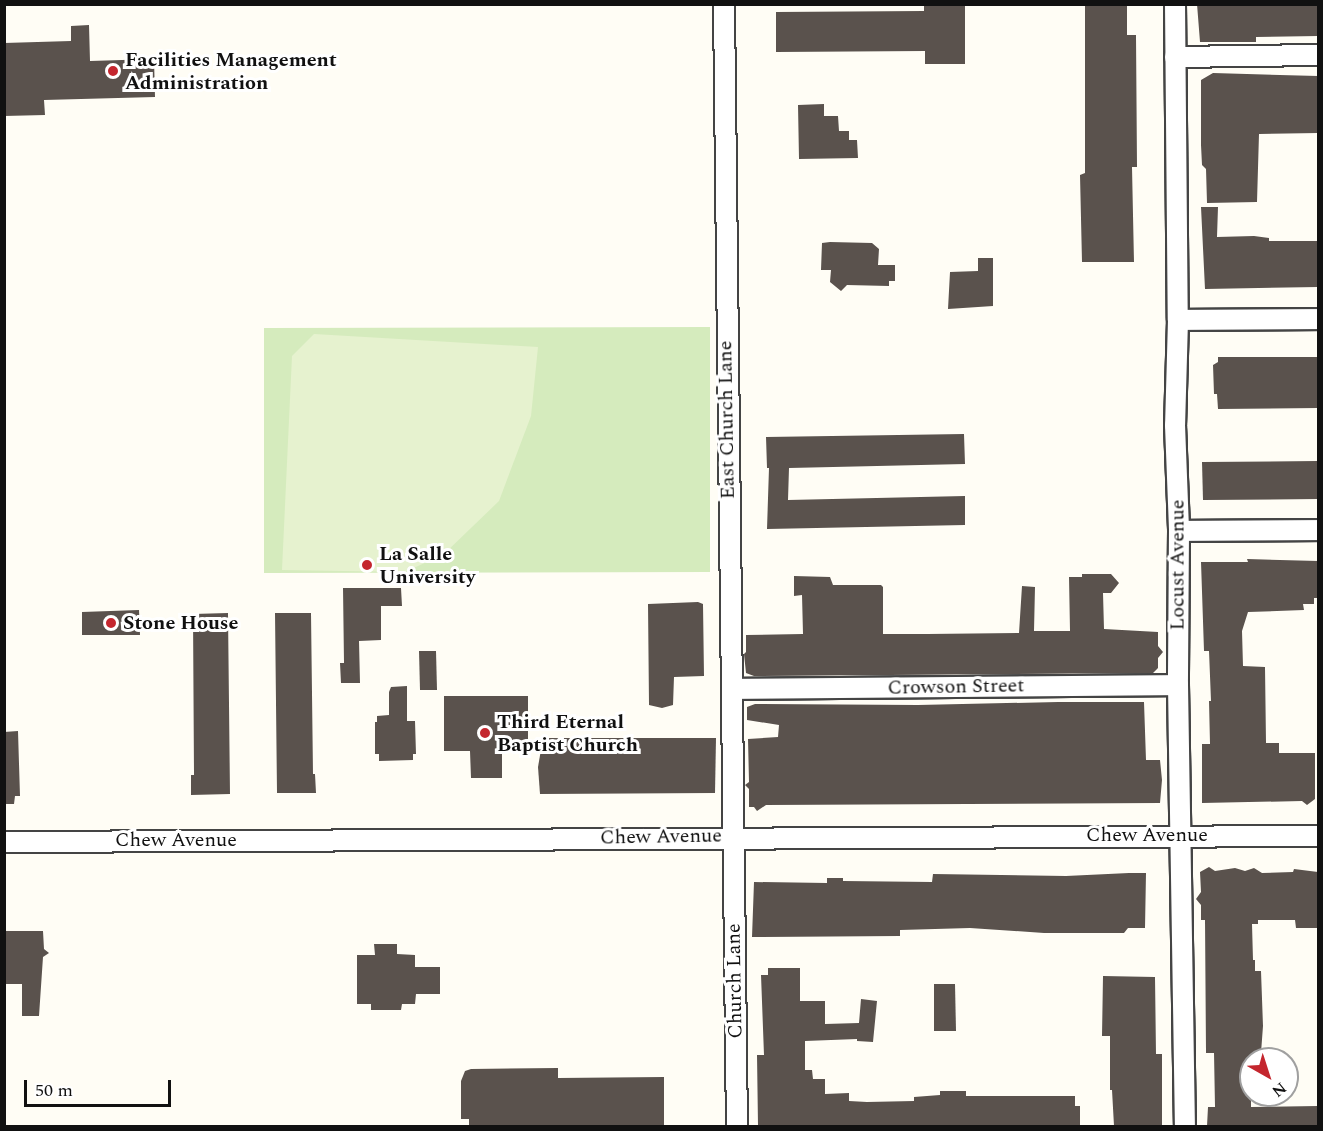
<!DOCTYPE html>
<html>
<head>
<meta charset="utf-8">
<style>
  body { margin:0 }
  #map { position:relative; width:1323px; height:1131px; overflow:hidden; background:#fffdf5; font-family:Spectral,serif }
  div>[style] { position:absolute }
  .green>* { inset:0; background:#d5ebbd }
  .pitch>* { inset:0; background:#e6f2cf }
  .building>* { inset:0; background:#5a524d }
  .roads { filter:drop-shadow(2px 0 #444) drop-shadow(-2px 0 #444) drop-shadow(0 2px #444) drop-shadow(0 -2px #444) }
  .minor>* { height:20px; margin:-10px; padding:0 10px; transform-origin:10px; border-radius:10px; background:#fff }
  .dots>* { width:16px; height:16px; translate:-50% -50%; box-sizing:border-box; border:3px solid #fff; border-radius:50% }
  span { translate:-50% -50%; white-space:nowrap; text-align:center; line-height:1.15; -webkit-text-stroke:6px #fff; paint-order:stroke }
  .poi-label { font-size:20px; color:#111; font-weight:700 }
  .left { translate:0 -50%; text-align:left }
  .street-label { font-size:20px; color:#111 }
  .frame { position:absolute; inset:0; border:6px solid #111; pointer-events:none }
  .north { position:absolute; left:1239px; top:1047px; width:60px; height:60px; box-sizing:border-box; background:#fff; border:2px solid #a0a0a0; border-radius:50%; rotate:141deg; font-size:16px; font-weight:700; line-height:24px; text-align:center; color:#111 }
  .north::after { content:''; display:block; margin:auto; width:21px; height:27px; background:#c4262e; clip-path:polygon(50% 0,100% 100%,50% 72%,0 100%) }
  .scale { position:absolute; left:24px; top:1080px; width:147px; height:27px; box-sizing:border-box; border:3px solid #111; border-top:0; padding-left:8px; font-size:18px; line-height:21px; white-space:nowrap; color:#111; -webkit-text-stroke:4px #fff; paint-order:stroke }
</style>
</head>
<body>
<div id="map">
  <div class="green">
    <i style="clip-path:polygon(710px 327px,710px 572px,264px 573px,264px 328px)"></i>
  </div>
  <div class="pitch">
    <i style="clip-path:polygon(314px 334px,538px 347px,531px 416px,499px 501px,444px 554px,405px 572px,282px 570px,292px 356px)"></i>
  </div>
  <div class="building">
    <i style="clip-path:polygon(924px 4px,965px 4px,965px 64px,925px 64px,925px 51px,776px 52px,776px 12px,924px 11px)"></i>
    <i style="clip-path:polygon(1085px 4px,1127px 4px,1127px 35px,1136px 35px,1137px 167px,1132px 167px,1134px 262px,1082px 262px,1080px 175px,1085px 173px)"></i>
    <i style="clip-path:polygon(1197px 4px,1318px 4px,1318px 36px,1256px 37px,1256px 42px,1200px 42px)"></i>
    <i style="clip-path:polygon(89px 25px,90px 61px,154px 59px,155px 97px,44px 100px,45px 115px,4px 116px,4px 43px,71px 41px,71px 26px)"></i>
    <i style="clip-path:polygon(1213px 73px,1318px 76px,1318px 133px,1259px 134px,1257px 202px,1207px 203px,1206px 169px,1202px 165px,1201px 145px,1201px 80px)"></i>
    <i style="clip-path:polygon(824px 104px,824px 116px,838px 116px,839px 131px,849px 131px,849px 140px,857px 140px,858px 158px,799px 159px,798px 105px)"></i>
    <i style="clip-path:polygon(1201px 207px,1218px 207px,1217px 237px,1254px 236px,1269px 238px,1269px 241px,1318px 241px,1318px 287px,1205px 289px)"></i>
    <i style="clip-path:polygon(830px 242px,872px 243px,879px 249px,878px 265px,895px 265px,895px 281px,889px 281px,889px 286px,847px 285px,841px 291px,830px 282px,831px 270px,821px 270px,822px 243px)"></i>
    <i style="clip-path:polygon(978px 258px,993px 258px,993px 306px,948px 309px,950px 272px,978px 271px)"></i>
    <i style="clip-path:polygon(1218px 357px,1318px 357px,1318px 408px,1218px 409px,1217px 394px,1214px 394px,1213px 365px,1218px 362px)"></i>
    <i style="clip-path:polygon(964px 434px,965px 464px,789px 468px,788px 500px,965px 496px,965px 525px,767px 529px,769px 468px,767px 468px,766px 437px)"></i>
    <i style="clip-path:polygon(1318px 461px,1318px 499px,1203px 500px,1202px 462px)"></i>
    <i style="clip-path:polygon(1247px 559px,1318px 561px,1318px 598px,1314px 598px,1314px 604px,1303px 604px,1304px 610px,1248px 612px,1242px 631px,1243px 666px,1265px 667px,1266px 743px,1279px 743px,1279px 753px,1315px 753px,1315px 799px,1307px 805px,1302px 801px,1202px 803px,1202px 744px,1210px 744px,1209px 701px,1211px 701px,1209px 651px,1204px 651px,1201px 562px,1248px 562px)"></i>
    <i style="clip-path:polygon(1082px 574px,1111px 574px,1119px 583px,1111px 593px,1103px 593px,1104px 629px,1158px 632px,1158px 646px,1163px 652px,1158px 658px,1158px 668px,1153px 673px,754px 676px,746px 673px,744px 654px,746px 652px,746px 635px,803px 634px,802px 595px,794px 596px,794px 576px,830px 577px,833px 585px,881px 585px,883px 587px,883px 634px,927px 634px,1019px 633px,1022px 586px,1035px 587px,1034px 631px,1070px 631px,1069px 577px,1082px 577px)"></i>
    <i style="clip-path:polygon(343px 588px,401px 588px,402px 606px,381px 606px,381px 640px,359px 641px,360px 683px,341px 683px,340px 663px,344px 663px)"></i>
    <i style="clip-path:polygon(698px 602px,703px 604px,704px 676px,674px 677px,673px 705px,662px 708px,649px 705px,648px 604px)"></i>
    <i style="clip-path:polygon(139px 610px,140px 635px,82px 635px,82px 612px)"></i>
    <i style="clip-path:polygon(228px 613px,230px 794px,191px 795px,191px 775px,194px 775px,193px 614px)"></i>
    <i style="clip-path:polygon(275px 613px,311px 613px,313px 774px,315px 774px,316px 793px,277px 793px)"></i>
    <i style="clip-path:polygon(419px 651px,436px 651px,437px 690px,420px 690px)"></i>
    <i style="clip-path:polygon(407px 686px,407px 721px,415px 721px,416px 754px,413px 754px,413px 760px,379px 761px,379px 754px,375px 754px,375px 722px,377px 722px,377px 716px,389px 715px,389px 692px,391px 687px)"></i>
    <i style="clip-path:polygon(444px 696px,528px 696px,528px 751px,502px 751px,502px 778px,471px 778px,470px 751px,444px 751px)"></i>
    <i style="clip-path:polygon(1058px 702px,1144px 702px,1146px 760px,1160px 760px,1162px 780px,1160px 803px,766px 805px,757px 811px,754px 807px,749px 807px,749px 789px,745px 785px,749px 782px,748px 739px,778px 737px,779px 725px,747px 720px,747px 707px,755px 704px,918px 705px)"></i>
    <i style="clip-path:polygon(18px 731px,20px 796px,15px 796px,14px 804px,4px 804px,4px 732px)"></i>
    <i style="clip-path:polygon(543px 738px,716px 738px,715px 793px,540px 794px,538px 767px)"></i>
    <i style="clip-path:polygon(1209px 867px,1215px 871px,1235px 868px,1245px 871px,1254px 868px,1262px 873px,1293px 872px,1294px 869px,1318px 872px,1317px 928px,1296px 928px,1295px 920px,1258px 920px,1258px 924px,1252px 924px,1253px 960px,1255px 960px,1255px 971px,1261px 971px,1263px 1026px,1261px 1053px,1251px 1053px,1251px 1107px,1318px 1106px,1318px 1126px,1207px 1126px,1208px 1107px,1215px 1107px,1214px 1053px,1206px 1053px,1205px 920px,1201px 920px,1201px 905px,1196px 899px,1201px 892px,1200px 872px)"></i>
    <i style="clip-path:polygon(1129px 873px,1146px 873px,1145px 928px,1128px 928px,1124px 933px,1044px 933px,970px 928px,900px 930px,900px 936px,752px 937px,754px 882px,827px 883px,827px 878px,843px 878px,843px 881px,932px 882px,933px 874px,1066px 876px)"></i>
    <i style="clip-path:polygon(4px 931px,43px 931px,44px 949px,49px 953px,43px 957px,39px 1016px,22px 1016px,22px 984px,4px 984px)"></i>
    <i style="clip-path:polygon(374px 944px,397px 944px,397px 954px,415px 955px,415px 967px,440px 967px,440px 994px,416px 994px,415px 1004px,402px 1004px,401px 1010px,371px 1010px,371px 1004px,357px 1004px,357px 955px,375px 955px)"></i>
    <i style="clip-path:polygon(768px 968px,800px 968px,800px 1001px,825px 1001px,825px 1024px,859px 1023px,861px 999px,877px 1001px,873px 1042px,857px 1041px,857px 1039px,805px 1041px,805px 1070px,812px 1070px,813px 1079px,825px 1079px,825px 1094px,849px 1093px,849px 1101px,867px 1102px,914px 1101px,914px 1097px,940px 1095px,940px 1091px,966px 1091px,966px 1096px,1075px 1096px,1075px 1106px,1080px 1106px,1080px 1126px,758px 1126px,757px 1055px,764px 1055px,761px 975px,768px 975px)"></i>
    <i style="clip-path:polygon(1103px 976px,1155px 977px,1156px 1054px,1162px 1054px,1162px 1126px,1114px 1126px,1112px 1090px,1110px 1090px,1110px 1036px,1102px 1036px)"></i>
    <i style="clip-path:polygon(934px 984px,955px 984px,956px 1031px,934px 1031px)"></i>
    <i style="clip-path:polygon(558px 1068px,558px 1078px,664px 1077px,664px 1126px,469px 1126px,469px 1119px,461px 1119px,461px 1081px,465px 1071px,471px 1069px)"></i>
  </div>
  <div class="roads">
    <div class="minor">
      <i style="left:724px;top:4px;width:1122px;rotate:89.34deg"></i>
      <i style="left:1175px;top:4px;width:316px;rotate:89.5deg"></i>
      <i style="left:1178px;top:320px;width:105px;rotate:91.6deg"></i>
      <i style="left:1175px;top:425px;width:106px;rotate:87.8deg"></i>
      <i style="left:1179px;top:531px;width:154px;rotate:90.4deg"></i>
      <i style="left:1178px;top:685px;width:441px;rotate:89.1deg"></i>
      <i style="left:1175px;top:57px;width:143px;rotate:-0.8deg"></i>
      <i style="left:1178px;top:320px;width:140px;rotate:-0.4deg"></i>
      <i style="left:1179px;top:531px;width:139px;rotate:-0.4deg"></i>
      <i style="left:734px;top:689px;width:444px;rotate:-0.5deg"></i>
      <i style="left:4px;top:842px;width:1314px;rotate:-0.26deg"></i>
    </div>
  </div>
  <div class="dots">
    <i style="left:113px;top:71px;background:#c4262e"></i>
    <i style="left:367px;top:565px;background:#c4262e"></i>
    <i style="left:111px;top:623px;background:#c4262e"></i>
    <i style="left:485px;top:733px;background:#c4262e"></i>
  </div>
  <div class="poi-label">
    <span class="left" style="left:125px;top:72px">Facilities Management<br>Administration</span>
    <span class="left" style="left:379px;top:566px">La Salle<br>University</span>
    <span class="left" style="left:123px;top:623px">Stone House</span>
    <span class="left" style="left:497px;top:734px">Third Eternal<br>Baptist Church</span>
  </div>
  <div class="street-label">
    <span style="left:727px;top:420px;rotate:-91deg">East Church Lane</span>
    <span style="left:1178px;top:565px;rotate:-90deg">Locust Avenue</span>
    <span style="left:956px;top:687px;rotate:-1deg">Crowson Street</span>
    <span style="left:1147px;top:835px">Chew Avenue</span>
    <span style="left:661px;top:837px;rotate:-1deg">Chew Avenue</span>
    <span style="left:176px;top:840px">Chew Avenue</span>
    <span style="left:735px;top:981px;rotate:-91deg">Church Lane</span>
  </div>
  <div class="frame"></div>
  <div class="north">N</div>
  <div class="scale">50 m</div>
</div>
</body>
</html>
